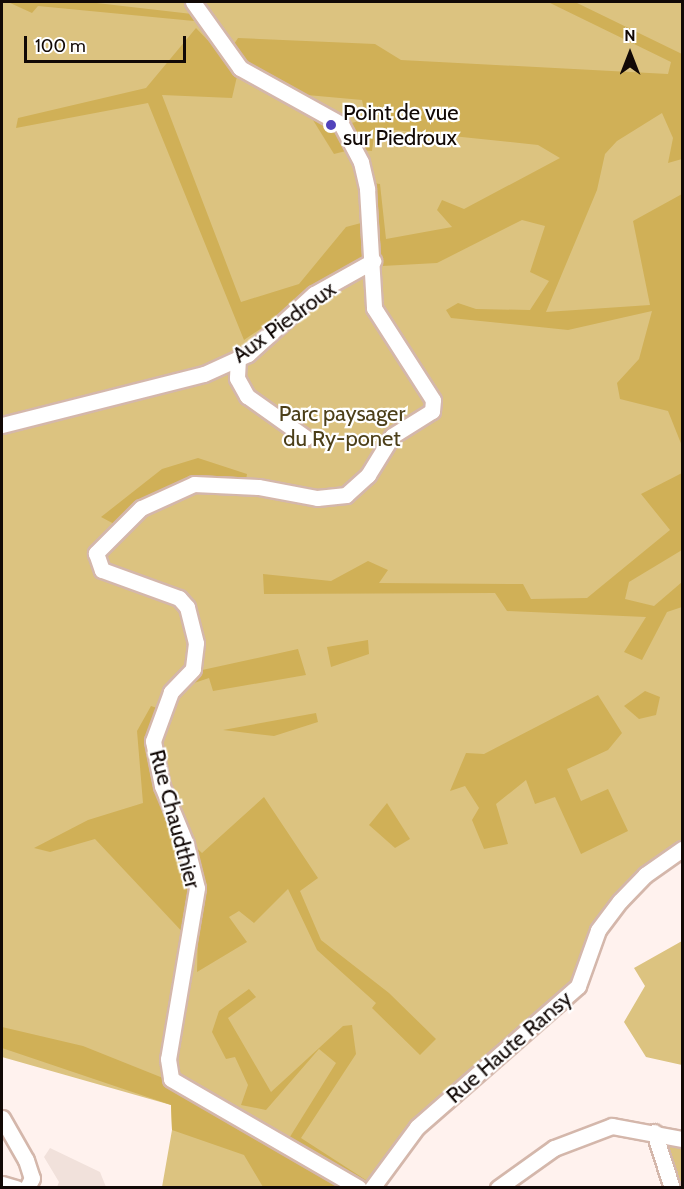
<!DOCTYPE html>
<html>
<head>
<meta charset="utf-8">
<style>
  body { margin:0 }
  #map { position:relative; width:684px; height:1189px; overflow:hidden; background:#fff2ee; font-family:Cabin,sans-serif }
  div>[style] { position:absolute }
  .built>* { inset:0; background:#f1e1db }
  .green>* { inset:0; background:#dcc380 }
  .forest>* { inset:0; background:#d0b057 }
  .roads { filter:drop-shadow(2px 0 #d4b7ab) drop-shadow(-2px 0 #d4b7ab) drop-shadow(0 2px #d4b7ab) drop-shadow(0 -2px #d4b7ab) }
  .minor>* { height:15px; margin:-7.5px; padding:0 7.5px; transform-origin:7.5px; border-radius:7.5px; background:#fff }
  .dots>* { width:16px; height:16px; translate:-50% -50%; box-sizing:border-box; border:3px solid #fff; border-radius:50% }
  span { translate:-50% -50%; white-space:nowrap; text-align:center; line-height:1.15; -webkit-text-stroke:4.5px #fff; paint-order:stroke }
  .poi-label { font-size:22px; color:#120906 }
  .left { translate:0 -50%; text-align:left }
  .street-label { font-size:22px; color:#120906 }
  .park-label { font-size:22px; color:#4c3f19 }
  .frame { position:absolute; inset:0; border:3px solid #120906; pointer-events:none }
  .north { position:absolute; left:600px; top:24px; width:60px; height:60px; -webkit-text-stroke:4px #fff; paint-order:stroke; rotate:0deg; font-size:16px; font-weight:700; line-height:24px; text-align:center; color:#120906 }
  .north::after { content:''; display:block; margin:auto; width:21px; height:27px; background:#120906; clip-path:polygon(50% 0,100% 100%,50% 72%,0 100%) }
  .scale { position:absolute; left:24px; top:36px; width:162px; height:27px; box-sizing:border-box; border:3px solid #120906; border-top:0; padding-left:8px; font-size:18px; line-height:21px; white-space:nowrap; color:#120906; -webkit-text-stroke:4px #fff; paint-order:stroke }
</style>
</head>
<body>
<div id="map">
  <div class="built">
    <i style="clip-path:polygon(50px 1148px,100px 1172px,106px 1187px,57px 1187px,59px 1182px,44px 1157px)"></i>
  </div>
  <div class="green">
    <i style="clip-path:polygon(2px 2px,682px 2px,682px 849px,620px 901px,578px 986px,417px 1127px,372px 1187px,162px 1187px,172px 1130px,171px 1105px,2px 1057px)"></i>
    <i style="clip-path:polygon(682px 941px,682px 1065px,646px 1057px,624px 1022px,645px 986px,634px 968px)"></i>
    <i style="clip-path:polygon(660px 1139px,682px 1144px,682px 1187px,675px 1187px)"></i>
  </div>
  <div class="forest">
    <i style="clip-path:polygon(8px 2px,88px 2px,192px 14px,194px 21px,38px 6px,32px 13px)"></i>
    <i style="clip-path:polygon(548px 2px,575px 2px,682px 54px,682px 159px,668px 163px,673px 138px,662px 113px,617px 141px,605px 154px,597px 190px,546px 312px,650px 305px,633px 221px,682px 194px,682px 446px,668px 411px,620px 399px,617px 383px,639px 359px,652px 311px,568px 330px,451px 318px,446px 310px,458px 303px,476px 309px,530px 310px,549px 281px,530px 272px,545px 226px,522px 220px,437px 263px,382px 266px,374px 249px,367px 182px,380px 184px,386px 239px,452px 227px,437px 210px,442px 200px,464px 209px,560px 158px,538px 145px,375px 128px,372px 151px,361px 150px,348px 124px,366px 119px,362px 100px,296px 94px,249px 69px,230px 50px,238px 38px,375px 44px,401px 60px,668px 74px,671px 62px)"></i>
    <i style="clip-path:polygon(196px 28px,238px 72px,232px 98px,162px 95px,241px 302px,299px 284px,346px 227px,361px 223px,367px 256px,244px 340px,148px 103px,16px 128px,18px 118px,146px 88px)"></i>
    <i style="clip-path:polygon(308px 112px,337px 124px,350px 150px,334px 154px)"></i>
    <i style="clip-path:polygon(198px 458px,247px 474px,244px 492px,194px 493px,118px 526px,101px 517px,162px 469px)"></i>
    <i style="clip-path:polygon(682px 473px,682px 550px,629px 582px,625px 599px,654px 606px,682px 582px,682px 607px,667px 612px,642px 660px,624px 652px,646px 617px,507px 611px,495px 593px,264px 594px,263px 574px,331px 581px,368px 561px,388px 570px,379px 583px,523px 584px,531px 599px,587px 598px,670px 530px,641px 494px)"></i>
    <i style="clip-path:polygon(368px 640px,369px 654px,331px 667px,327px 647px)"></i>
    <i style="clip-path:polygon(298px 649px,306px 675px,213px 691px,209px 678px,185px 686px,193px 672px)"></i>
    <i style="clip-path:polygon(645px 691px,660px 697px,656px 715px,639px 719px,624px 706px)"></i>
    <i style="clip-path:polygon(598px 695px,622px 733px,608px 750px,567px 769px,581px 801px,608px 789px,628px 831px,581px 854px,555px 797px,535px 804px,526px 780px,496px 804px,508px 844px,484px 849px,472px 820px,479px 808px,465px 786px,450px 791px,466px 753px,484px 754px)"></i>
    <i style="clip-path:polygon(151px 706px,163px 710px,159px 749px,186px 838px,202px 853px,264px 797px,318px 878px,300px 891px,321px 940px,389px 993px,436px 1039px,420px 1055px,372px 1008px,376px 1003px,317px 950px,288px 889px,254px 923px,239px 911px,229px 917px,247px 942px,197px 972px,198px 930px,188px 938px,95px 839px,50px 852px,34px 848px,88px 820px,143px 803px,137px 731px)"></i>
    <i style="clip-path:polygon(316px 713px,318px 722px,274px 736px,223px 730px)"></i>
    <i style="clip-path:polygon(387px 803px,410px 839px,395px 848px,369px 825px)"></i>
    <i style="clip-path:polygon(249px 989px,256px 997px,228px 1018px,271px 1092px,343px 1026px,352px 1025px,356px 1054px,301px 1138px,369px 1182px,362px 1187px,288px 1140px,336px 1063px,319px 1049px,266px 1110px,241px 1105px,248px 1085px,235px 1057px,226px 1059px,212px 1032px,219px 1011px)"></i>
    <i style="clip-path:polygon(2px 1027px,83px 1046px,168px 1080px,347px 1187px,263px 1187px,244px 1155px,172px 1130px,171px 1105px,2px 1048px)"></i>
  </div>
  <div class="roads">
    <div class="minor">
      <i style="left:193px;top:2px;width:81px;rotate:54.5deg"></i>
      <i style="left:240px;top:68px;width:115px;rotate:29deg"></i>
      <i style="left:341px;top:124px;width:43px;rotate:62.2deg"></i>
      <i style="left:361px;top:162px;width:28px;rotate:77deg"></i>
      <i style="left:367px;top:189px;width:119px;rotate:86.6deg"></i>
      <i style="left:374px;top:308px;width:109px;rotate:57.3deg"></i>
      <i style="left:433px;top:400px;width:11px;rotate:95deg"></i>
      <i style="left:432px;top:411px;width:47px;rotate:148deg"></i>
      <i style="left:392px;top:436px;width:46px;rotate:121.6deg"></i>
      <i style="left:368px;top:475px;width:30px;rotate:138deg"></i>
      <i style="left:346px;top:495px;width:29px;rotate:174deg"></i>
      <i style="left:317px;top:498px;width:60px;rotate:-169.4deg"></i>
      <i style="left:258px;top:487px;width:64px;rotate:-177.3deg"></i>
      <i style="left:194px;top:484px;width:58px;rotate:155.6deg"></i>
      <i style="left:141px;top:508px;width:64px;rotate:135deg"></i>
      <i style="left:96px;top:553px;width:18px;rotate:71deg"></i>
      <i style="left:102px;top:570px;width:82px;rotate:20deg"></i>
      <i style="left:179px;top:598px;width:12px;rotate:48deg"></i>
      <i style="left:187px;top:607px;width:37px;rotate:76deg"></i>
      <i style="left:196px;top:643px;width:26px;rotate:97deg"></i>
      <i style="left:193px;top:669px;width:32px;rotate:134deg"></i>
      <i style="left:171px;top:692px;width:52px;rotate:110.2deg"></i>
      <i style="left:153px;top:741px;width:46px;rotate:78.7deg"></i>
      <i style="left:162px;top:786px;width:63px;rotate:67.5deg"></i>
      <i style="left:186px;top:844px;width:45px;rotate:76deg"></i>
      <i style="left:197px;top:888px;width:173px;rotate:99.6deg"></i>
      <i style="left:168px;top:1059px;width:20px;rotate:81deg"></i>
      <i style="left:171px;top:1079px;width:217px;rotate:30.1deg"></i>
      <i style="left:238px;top:358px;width:20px;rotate:93deg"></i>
      <i style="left:237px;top:378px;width:21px;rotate:61deg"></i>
      <i style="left:247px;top:396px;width:72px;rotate:35.4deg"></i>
      <i style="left:2px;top:425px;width:208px;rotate:-14.2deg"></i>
      <i style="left:204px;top:374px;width:48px;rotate:-24.4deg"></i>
      <i style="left:248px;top:354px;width:89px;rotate:-42.3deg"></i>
      <i style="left:314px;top:294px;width:68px;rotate:-29.2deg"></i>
      <i style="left:2px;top:1118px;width:48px;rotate:60.3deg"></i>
      <i style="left:26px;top:1160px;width:19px;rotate:72deg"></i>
      <i style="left:32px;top:1178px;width:11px;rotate:117deg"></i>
      <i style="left:654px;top:1132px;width:59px;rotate:72.2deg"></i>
      <i style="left:2px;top:1184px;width:15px;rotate:16deg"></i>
      <i style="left:372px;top:1188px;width:76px;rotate:-53.6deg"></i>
      <i style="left:417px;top:1127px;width:214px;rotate:-41.2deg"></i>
      <i style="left:578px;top:986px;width:59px;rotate:-70.3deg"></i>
      <i style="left:598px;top:930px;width:36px;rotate:-53deg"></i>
      <i style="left:620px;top:901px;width:36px;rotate:-46deg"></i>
      <i style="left:645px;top:875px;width:45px;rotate:-35.1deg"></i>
      <i style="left:498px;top:1188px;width:69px;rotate:-35.5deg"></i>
      <i style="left:554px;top:1148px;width:62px;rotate:-20.8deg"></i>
      <i style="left:612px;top:1126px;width:71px;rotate:10.5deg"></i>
    </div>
  </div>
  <div class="dots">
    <i style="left:331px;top:125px;background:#5243bb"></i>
  </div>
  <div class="poi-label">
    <span class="left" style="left:343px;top:125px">Point de vue<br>sur Piedroux</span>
  </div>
  <div class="street-label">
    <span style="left:284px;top:322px;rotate:-36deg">Aux Piedroux</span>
    <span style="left:175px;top:819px;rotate:75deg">Rue Chaudthier</span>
    <span style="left:509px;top:1047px;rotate:-41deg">Rue Haute Ransy</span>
  </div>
  <div class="park-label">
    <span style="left:342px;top:426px">Parc paysager<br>du Ry-ponet</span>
  </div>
  <div class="frame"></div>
  <div class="north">N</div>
  <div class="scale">100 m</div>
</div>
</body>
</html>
